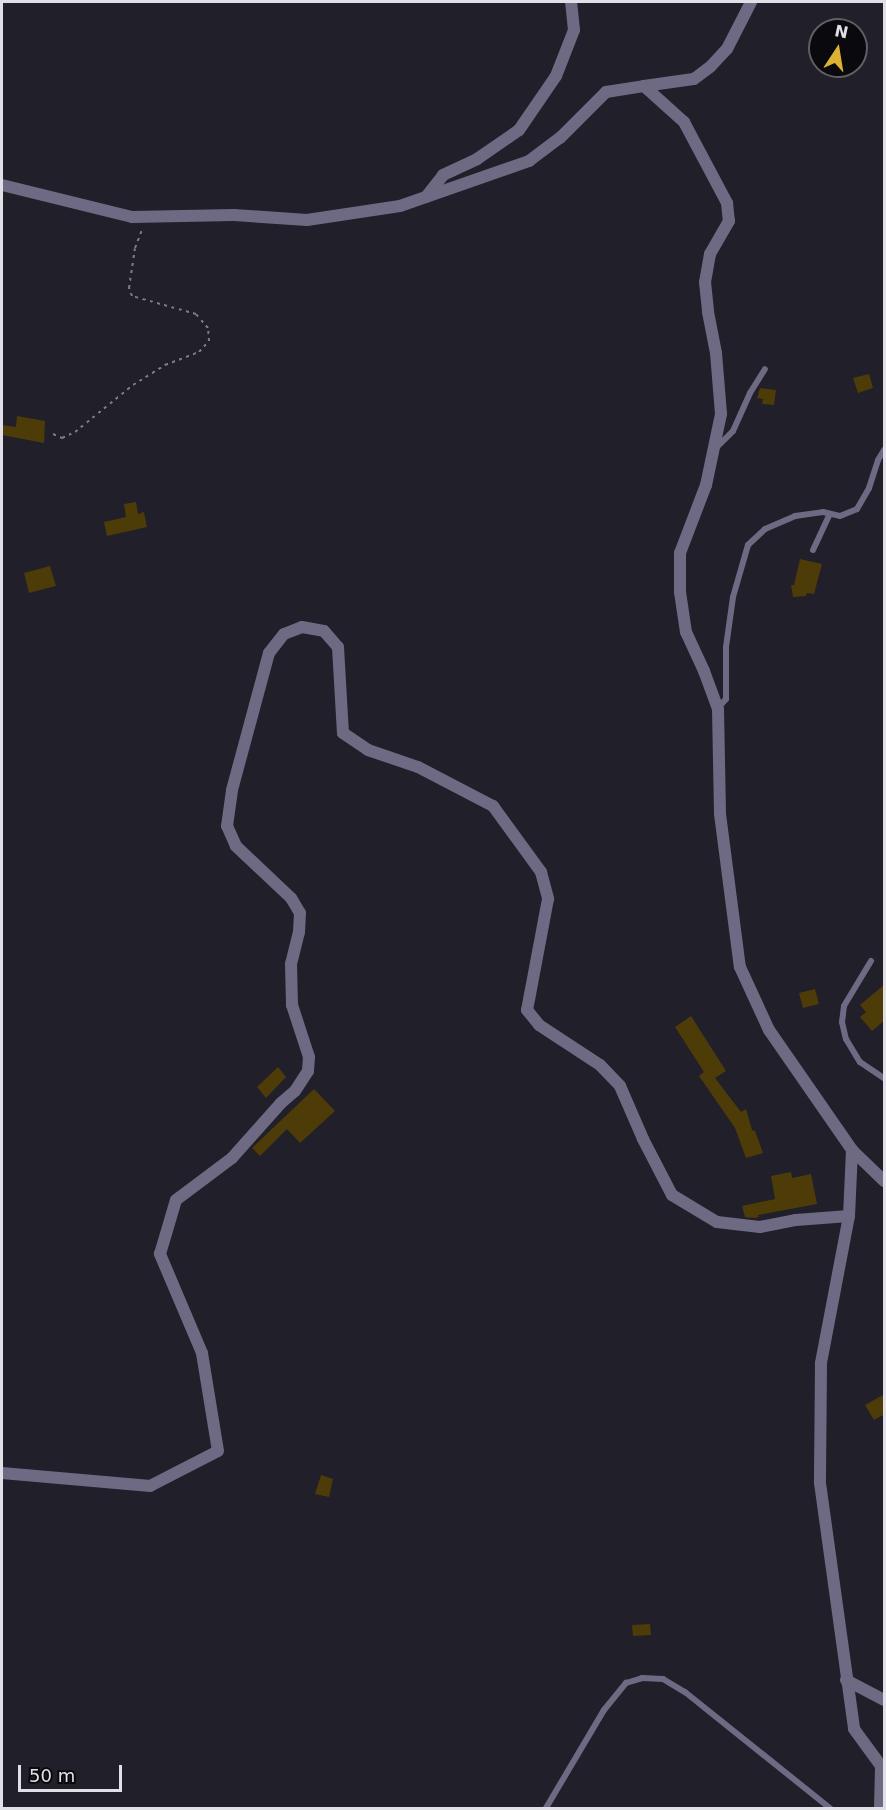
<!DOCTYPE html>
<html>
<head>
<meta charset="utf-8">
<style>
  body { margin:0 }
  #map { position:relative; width:886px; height:1810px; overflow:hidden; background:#211f29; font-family:"DejaVu Sans",sans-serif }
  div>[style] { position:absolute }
  .building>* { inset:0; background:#4d3c08 }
  .path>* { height:2px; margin-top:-1px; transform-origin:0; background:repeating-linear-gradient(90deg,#7e7c85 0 3px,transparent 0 7.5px) }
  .lane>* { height:6px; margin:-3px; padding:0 3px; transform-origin:3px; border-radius:3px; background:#6e6a83 }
  .street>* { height:12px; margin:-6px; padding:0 6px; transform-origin:6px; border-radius:6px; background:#6e6a83 }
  span { translate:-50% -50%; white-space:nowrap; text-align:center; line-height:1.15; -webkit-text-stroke:6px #0a090e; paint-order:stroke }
  .frame { position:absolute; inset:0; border:3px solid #e1e0e7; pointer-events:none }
  .north { position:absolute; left:808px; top:18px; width:60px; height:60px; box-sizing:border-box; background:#0a090e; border:2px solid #605f65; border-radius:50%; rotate:12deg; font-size:16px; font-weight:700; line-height:24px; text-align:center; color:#e1e0e7 }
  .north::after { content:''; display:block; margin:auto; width:21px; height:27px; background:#ddb133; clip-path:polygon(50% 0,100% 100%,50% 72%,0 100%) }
  .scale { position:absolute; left:18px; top:1765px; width:104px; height:27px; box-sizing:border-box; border:3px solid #e1e0e7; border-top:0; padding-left:8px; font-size:18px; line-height:21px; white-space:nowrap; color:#e1e0e7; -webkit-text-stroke:4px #0a090e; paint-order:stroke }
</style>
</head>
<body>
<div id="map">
  <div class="building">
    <i style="clip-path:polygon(869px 374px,873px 388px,858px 393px,853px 378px)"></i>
    <i style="clip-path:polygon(760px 388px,776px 390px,774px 405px,762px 404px,763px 399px,757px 398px)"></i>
    <i style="clip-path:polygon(17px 416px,45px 421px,44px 443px,2px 435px,2px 425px,16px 427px)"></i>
    <i style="clip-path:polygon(136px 502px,138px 514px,144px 512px,147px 527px,107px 536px,104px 522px,126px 517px,124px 504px)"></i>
    <i style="clip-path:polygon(800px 559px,822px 564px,814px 594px,807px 593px,806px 596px,793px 597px,791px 585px,794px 585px)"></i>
    <i style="clip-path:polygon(50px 566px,56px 586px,29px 593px,24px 573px)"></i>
    <i style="clip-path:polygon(885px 984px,885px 1020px,872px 1031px,860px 1017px,866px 1012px,860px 1005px)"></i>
    <i style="clip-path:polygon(815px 989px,819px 1004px,803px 1008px,799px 993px)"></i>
    <i style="clip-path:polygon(691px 1016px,726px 1071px,715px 1078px,741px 1112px,746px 1109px,752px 1130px,755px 1131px,763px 1153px,746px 1158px,735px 1128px,699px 1076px,704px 1072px,675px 1027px)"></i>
    <i style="clip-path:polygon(278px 1067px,286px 1077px,266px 1098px,257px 1087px)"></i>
    <i style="clip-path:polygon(314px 1089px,335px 1111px,300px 1143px,287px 1129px,260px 1156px,252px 1148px)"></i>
    <i style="clip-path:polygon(791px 1172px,792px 1178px,811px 1174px,817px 1204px,758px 1215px,759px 1217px,755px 1218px,745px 1217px,742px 1206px,775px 1199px,771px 1176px)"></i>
    <i style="clip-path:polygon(885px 1394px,885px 1414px,874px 1420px,865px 1405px)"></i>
    <i style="clip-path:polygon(321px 1475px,333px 1479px,329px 1497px,315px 1494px)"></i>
    <i style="clip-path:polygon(650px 1624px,651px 1635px,633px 1636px,632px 1625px)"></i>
  </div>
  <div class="path">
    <i style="left:53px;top:434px;width:10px;rotate:24deg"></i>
    <i style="left:62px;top:438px;width:14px;rotate:-25deg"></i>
    <i style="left:75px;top:432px;width:75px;rotate:-39deg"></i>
    <i style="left:133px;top:385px;width:38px;rotate:-32deg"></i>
    <i style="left:165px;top:365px;width:36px;rotate:-21deg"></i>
    <i style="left:199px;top:352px;width:15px;rotate:-48deg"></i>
    <i style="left:209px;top:341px;width:13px;rotate:-94deg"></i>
    <i style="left:208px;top:328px;width:18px;rotate:-131deg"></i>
    <i style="left:196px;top:314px;width:66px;rotate:-164.3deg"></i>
    <i style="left:132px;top:296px;width:9px;rotate:-111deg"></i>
    <i style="left:129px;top:288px;width:40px;rotate:-81.5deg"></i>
    <i style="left:135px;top:248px;width:19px;rotate:-69deg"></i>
  </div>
  <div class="lane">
    <i style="left:715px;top:449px;width:25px;rotate:-45deg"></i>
    <i style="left:733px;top:431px;width:42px;rotate:-65.9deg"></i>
    <i style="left:750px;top:393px;width:28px;rotate:-58deg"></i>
    <i style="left:813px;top:550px;width:40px;rotate:-65deg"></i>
    <i style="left:718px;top:708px;width:12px;rotate:-48deg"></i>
    <i style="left:726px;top:699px;width:52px;rotate:-90deg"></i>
    <i style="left:726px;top:647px;width:50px;rotate:-82deg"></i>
    <i style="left:733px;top:597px;width:54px;rotate:-73.9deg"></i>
    <i style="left:748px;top:545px;width:23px;rotate:-43deg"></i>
    <i style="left:765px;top:529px;width:33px;rotate:-23deg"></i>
    <i style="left:795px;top:516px;width:28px;rotate:-8deg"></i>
    <i style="left:823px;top:512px;width:17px;rotate:13deg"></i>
    <i style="left:840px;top:516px;width:18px;rotate:-22deg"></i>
    <i style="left:857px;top:509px;width:24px;rotate:-60deg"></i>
    <i style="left:869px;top:488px;width:29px;rotate:-72deg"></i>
    <i style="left:878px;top:460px;width:12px;rotate:-59deg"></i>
    <i style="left:871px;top:961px;width:52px;rotate:121deg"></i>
    <i style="left:844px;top:1006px;width:16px;rotate:97deg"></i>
    <i style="left:842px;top:1022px;width:17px;rotate:77deg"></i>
    <i style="left:846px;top:1039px;width:27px;rotate:59deg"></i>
    <i style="left:860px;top:1062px;width:29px;rotate:34deg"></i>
    <i style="left:546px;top:1808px;width:114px;rotate:-59.4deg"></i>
    <i style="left:604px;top:1710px;width:35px;rotate:-51deg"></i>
    <i style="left:626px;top:1683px;width:17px;rotate:-17deg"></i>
    <i style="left:642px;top:1678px;width:21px;rotate:3deg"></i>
    <i style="left:663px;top:1679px;width:26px;rotate:31deg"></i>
    <i style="left:685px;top:1692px;width:186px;rotate:38.7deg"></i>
  </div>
  <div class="street">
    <i style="left:644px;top:86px;width:50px;rotate:-8deg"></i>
    <i style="left:694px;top:79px;width:21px;rotate:-37deg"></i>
    <i style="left:711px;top:66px;width:23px;rotate:-47deg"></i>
    <i style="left:727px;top:49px;width:53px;rotate:-62.9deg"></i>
    <i style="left:2px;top:185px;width:134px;rotate:13.8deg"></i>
    <i style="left:132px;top:217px;width:102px;rotate:-1.1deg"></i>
    <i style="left:234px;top:215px;width:73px;rotate:3.9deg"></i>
    <i style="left:307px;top:220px;width:94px;rotate:-8.6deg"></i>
    <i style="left:400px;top:206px;width:137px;rotate:-19.2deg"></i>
    <i style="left:529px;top:161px;width:39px;rotate:-37deg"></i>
    <i style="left:560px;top:138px;width:65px;rotate:-45deg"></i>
    <i style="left:606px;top:92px;width:38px;rotate:-9deg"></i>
    <i style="left:644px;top:86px;width:54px;rotate:42deg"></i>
    <i style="left:684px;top:122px;width:92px;rotate:62deg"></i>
    <i style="left:727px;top:203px;width:18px;rotate:84deg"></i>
    <i style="left:729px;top:221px;width:38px;rotate:120deg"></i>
    <i style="left:710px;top:254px;width:28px;rotate:100deg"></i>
    <i style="left:705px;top:282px;width:30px;rotate:84deg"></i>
    <i style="left:708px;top:312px;width:42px;rotate:79deg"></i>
    <i style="left:716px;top:353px;width:61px;rotate:85.3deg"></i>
    <i style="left:721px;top:414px;width:73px;rotate:101.9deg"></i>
    <i style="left:706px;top:485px;width:73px;rotate:110.9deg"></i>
    <i style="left:680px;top:553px;width:39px;rotate:90deg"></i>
    <i style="left:680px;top:592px;width:40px;rotate:81.5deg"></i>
    <i style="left:686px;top:632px;width:43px;rotate:65.2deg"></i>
    <i style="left:704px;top:671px;width:40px;rotate:69.8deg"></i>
    <i style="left:718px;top:709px;width:105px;rotate:88.9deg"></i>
    <i style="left:720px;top:814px;width:154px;rotate:82.6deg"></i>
    <i style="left:740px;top:967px;width:69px;rotate:65.3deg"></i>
    <i style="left:769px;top:1030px;width:146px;rotate:55.3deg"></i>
    <i style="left:852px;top:1150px;width:66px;rotate:92.6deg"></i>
    <i style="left:849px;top:1216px;width:150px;rotate:100.8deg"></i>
    <i style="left:821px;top:1363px;width:120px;rotate:90.5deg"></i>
    <i style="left:820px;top:1483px;width:248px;rotate:82.1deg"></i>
    <i style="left:854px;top:1729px;width:51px;rotate:53.8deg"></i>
    <i style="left:426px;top:197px;width:28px;rotate:-52deg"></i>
    <i style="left:443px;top:175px;width:38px;rotate:-25deg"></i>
    <i style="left:477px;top:159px;width:51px;rotate:-34.6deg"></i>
    <i style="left:519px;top:130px;width:65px;rotate:-55.6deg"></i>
    <i style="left:556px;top:76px;width:49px;rotate:-68.6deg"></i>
    <i style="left:574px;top:30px;width:28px;rotate:-96deg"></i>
    <i style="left:852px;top:1150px;width:45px;rotate:44.1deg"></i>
    <i style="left:2px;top:1473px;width:149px;rotate:5deg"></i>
    <i style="left:150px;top:1486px;width:76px;rotate:-27.2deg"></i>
    <i style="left:218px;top:1451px;width:99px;rotate:-99.3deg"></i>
    <i style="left:202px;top:1353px;width:108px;rotate:-113deg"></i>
    <i style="left:160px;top:1254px;width:56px;rotate:-73.5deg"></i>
    <i style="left:176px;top:1200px;width:70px;rotate:-36.9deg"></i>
    <i style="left:232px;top:1158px;width:74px;rotate:-48.3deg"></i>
    <i style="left:281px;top:1103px;width:18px;rotate:-41deg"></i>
    <i style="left:295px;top:1091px;width:24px;rotate:-57deg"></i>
    <i style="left:308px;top:1071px;width:14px;rotate:-86deg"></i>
    <i style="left:309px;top:1057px;width:55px;rotate:-108.1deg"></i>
    <i style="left:292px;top:1005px;width:41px;rotate:-91.4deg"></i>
    <i style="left:291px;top:964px;width:33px;rotate:-76deg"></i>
    <i style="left:299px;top:932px;width:19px;rotate:-87deg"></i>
    <i style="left:300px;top:913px;width:17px;rotate:-121deg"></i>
    <i style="left:291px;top:898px;width:76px;rotate:-136.6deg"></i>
    <i style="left:236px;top:846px;width:22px;rotate:-114deg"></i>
    <i style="left:227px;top:826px;width:36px;rotate:-82deg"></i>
    <i style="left:232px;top:790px;width:142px;rotate:-74.9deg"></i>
    <i style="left:269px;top:653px;width:24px;rotate:-52deg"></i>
    <i style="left:284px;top:634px;width:19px;rotate:-21deg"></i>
    <i style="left:302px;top:627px;width:22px;rotate:10deg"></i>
    <i style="left:324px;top:631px;width:21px;rotate:49deg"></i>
    <i style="left:338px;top:647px;width:86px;rotate:86.7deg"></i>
    <i style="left:343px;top:733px;width:30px;rotate:34deg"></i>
    <i style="left:368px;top:750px;width:53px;rotate:18.8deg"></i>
    <i style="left:418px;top:767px;width:85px;rotate:27.5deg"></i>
    <i style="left:493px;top:806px;width:82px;rotate:54deg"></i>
    <i style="left:541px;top:872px;width:28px;rotate:75deg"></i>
    <i style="left:548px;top:899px;width:113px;rotate:100.7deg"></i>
    <i style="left:527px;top:1010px;width:19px;rotate:51deg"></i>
    <i style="left:539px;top:1025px;width:73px;rotate:33.3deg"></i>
    <i style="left:600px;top:1065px;width:29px;rotate:46deg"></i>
    <i style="left:620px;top:1086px;width:58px;rotate:66.5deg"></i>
    <i style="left:643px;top:1139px;width:63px;rotate:62.6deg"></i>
    <i style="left:672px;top:1195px;width:52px;rotate:31deg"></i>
    <i style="left:717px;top:1222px;width:43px;rotate:6.6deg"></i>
    <i style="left:760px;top:1227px;width:37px;rotate:-11deg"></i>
    <i style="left:796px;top:1220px;width:53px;rotate:-4.3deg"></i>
    <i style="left:846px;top:1680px;width:43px;rotate:27.8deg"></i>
    <i style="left:880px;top:1808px;width:41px;rotate:-88.6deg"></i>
  </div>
  <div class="frame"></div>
  <div class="north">N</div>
  <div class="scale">50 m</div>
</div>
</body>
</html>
